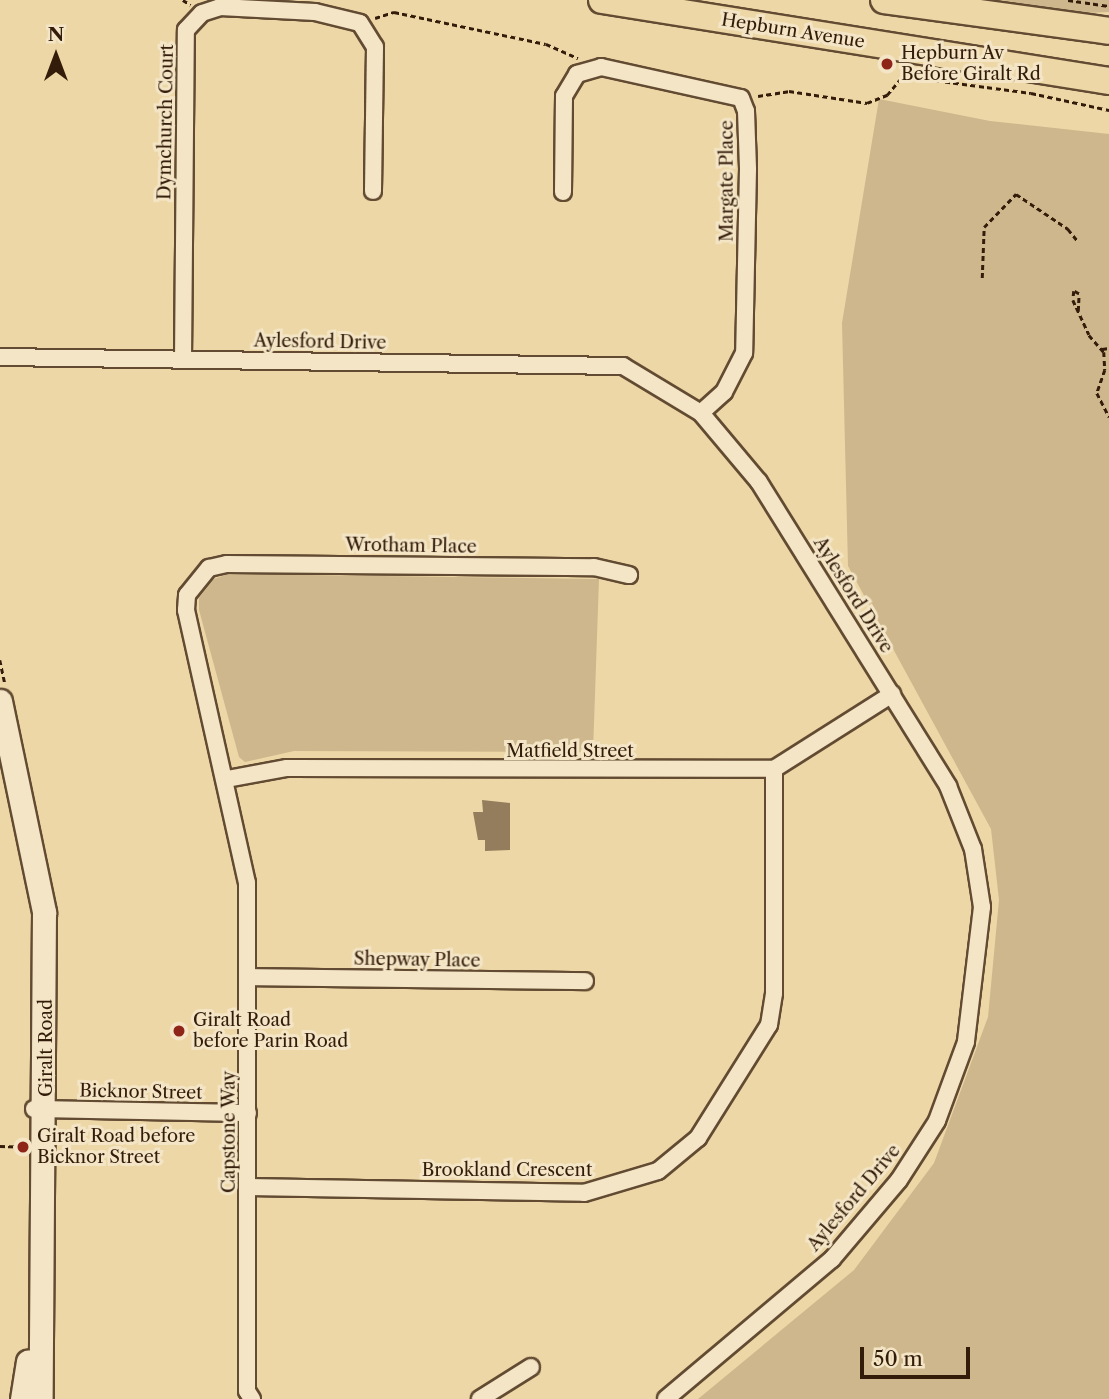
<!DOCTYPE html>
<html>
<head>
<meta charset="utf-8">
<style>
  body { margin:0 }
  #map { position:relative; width:1109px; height:1399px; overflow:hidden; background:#edd7a6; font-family:"Libre Caslon Text",serif }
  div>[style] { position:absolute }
  .green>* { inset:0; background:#ceb78c }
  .building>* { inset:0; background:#947d5c }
  .path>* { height:2.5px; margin-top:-1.25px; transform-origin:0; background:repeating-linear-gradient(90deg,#341c0b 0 5px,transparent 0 8.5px) }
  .roads { filter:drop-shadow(2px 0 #624b32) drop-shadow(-2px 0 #624b32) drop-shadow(0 2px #624b32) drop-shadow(0 -2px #624b32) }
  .street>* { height:16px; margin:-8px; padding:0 8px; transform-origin:8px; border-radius:8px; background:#f3e5c5 }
  .secondary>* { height:23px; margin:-11.5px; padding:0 11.5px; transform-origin:11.5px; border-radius:11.5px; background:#f3e5c5 }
  .primary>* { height:26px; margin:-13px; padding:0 13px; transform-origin:13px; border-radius:13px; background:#edd7a6 }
  .dots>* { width:19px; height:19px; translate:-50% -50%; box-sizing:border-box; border:4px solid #f3e5c5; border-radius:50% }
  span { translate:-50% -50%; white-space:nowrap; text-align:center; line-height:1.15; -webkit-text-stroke:6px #f3e5c5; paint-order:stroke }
  .street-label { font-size:18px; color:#341c0b }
  .poi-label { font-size:18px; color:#341c0b }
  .left { translate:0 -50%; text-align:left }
  .north { position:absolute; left:21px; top:21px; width:70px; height:70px; -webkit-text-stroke:5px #f3e5c5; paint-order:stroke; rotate:0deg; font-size:19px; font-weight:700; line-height:28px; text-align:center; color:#341c0b }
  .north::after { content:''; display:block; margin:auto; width:24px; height:32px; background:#341c0b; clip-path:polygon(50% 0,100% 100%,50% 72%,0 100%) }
  .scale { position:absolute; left:860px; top:1347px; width:110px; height:32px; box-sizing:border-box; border:4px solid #341c0b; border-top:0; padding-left:9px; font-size:21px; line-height:24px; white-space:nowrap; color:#341c0b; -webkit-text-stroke:5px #f3e5c5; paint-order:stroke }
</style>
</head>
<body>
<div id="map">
  <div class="green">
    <i style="clip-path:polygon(1000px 0,1109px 0,1109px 12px,1086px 13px)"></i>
    <i style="clip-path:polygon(879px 99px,990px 121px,1109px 134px,1109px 1399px,698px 1399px,854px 1270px,934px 1163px,988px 1017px,999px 900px,991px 829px,848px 566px,842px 323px)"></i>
    <i style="clip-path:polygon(228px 574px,599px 579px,593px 752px,294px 751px,245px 762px,239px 757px,199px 610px,199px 598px,214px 579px)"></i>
  </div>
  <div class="building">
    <i style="clip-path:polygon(482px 800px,510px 803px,510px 850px,485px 851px,485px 840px,478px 840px,473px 812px,483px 812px)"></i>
  </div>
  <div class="path">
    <i style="left:183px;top:0;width:9px;rotate:32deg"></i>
    <i style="left:1068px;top:0;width:41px;rotate:8.3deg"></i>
    <i style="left:375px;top:18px;width:20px;rotate:-18deg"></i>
    <i style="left:394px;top:12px;width:155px;rotate:11.9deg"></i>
    <i style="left:546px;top:44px;width:35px;rotate:24deg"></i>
    <i style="left:758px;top:96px;width:31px;rotate:-9deg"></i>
    <i style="left:789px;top:91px;width:79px;rotate:8.7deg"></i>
    <i style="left:867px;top:103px;width:22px;rotate:-22deg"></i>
    <i style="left:887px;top:95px;width:25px;rotate:-50deg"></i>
    <i style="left:903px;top:76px;width:129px;rotate:7.6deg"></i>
    <i style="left:1031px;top:93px;width:80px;rotate:12.3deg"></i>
    <i style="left:982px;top:278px;width:51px;rotate:-87.8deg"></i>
    <i style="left:984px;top:227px;width:46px;rotate:-45.9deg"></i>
    <i style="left:1016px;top:194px;width:63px;rotate:33.9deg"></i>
    <i style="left:1068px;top:229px;width:14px;rotate:51deg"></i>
    <i style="left:1078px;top:311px;width:17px;rotate:-87deg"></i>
    <i style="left:1079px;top:294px;width:6px;rotate:-149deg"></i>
    <i style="left:1074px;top:291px;width:9px;rotate:96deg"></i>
    <i style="left:1073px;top:300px;width:38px;rotate:65deg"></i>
    <i style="left:1089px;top:335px;width:23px;rotate:49deg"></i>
    <i style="left:1104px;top:352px;width:18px;rotate:87deg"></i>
    <i style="left:1105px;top:370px;width:24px;rotate:109deg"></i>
    <i style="left:1097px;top:393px;width:27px;rotate:63deg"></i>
    <i style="left:1102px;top:349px;width:7px;rotate:-8deg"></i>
    <i style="left:0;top:660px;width:24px;rotate:78deg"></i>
    <i style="left:0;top:1146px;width:25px;rotate:2deg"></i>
  </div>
  <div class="roads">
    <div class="street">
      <i style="left:563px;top:192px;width:96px;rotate:-89.4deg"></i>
      <i style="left:564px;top:96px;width:26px;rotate:-59deg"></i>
      <i style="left:577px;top:74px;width:25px;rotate:-16deg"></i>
      <i style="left:601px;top:67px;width:143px;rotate:12.5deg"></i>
      <i style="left:741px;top:98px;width:14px;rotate:69deg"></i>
      <i style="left:746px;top:111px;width:58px;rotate:88deg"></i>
      <i style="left:748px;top:169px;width:184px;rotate:91.2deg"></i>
      <i style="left:744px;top:353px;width:44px;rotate:117.1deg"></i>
      <i style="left:724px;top:392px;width:31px;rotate:138deg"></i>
      <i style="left:0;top:357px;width:623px;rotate:0.83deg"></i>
      <i style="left:623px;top:366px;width:91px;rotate:31.1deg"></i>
      <i style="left:701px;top:413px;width:90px;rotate:50deg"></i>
      <i style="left:759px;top:482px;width:358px;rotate:58.1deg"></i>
      <i style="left:948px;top:786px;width:68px;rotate:68.4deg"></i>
      <i style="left:973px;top:849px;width:59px;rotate:81.2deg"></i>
      <i style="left:982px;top:907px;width:136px;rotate:96.8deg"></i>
      <i style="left:966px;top:1042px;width:84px;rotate:110.2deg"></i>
      <i style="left:937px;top:1121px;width:70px;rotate:122.8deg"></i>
      <i style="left:899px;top:1180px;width:104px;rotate:130.3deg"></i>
      <i style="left:832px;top:1259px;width:217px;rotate:139.9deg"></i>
      <i style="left:183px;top:359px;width:329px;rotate:-89.5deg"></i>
      <i style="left:186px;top:30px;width:23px;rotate:-47deg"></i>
      <i style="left:202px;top:13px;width:19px;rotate:-18deg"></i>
      <i style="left:220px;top:7px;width:95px;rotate:3deg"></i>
      <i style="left:315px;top:12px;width:46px;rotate:13.7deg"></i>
      <i style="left:360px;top:23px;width:28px;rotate:58deg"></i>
      <i style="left:375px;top:47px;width:144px;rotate:90.8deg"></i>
      <i style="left:227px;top:779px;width:61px;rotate:-10.4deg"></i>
      <i style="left:287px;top:768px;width:487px;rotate:0.1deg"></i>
      <i style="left:774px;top:769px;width:140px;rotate:-32.4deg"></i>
      <i style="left:248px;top:977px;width:337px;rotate:0.7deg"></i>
      <i style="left:34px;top:1109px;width:214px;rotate:1.1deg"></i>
      <i style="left:248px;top:1187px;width:336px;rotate:1deg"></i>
      <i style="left:584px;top:1193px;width:77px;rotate:-16.6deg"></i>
      <i style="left:658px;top:1171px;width:52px;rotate:-39.5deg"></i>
      <i style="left:698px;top:1138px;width:133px;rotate:-57.9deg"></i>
      <i style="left:769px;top:1025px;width:32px;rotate:-81deg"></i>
      <i style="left:774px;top:993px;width:224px;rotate:-90deg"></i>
      <i style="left:252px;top:1399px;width:9px;rotate:-122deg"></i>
      <i style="left:247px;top:1391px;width:508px;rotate:-90deg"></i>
      <i style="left:247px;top:883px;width:280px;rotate:-102.6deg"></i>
      <i style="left:186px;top:610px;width:15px;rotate:-86deg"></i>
      <i style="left:187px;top:595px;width:35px;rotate:-51deg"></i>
      <i style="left:209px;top:568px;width:18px;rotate:-13deg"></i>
      <i style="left:227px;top:564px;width:367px;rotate:0.5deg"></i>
      <i style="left:594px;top:567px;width:36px;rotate:13deg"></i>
      <i style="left:480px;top:1399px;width:60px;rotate:-32.1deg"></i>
    </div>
    <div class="secondary">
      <i style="left:0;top:701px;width:216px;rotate:78.2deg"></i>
      <i style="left:44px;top:912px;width:487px;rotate:90.4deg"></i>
      <i style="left:22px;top:1399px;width:38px;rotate:-81deg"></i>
    </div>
    <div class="primary">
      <i style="left:602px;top:0;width:513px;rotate:9.08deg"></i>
      <i style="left:884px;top:0;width:227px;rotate:7.8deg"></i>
    </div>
  </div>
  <div class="dots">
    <i style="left:887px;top:64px;background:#8f2418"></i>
    <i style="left:179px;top:1031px;background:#8f2418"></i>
    <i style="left:23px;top:1147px;background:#8f2418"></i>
  </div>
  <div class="street-label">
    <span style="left:793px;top:31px;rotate:9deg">Hepburn Avenue</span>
    <span style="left:166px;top:122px;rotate:-89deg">Dymchurch Court</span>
    <span style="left:727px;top:181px;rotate:-90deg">Margate Place</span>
    <span style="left:320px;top:342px;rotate:1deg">Aylesford Drive</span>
    <span style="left:411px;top:546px;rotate:1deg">Wrotham Place</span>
    <span style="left:853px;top:595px;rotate:58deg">Aylesford Drive</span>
    <span style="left:570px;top:751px">Matfield Street</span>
    <span style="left:417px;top:960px;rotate:1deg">Shepway Place</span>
    <span style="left:46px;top:1048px;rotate:-90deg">Giralt Road</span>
    <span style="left:141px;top:1092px;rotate:1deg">Bicknor Street</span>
    <span style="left:229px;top:1132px;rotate:-90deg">Capstone Way</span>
    <span style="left:507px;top:1170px">Brookland Crescent</span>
    <span style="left:854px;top:1198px;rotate:-50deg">Aylesford Drive</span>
  </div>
  <div class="poi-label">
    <span class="left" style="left:901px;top:64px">Hepburn Av<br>Before Giralt Rd</span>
    <span class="left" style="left:193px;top:1031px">Giralt Road<br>before Parin Road</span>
    <span class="left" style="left:37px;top:1147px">Giralt Road before<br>Bicknor Street</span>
  </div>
  <div class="north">N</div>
  <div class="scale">50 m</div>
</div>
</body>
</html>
